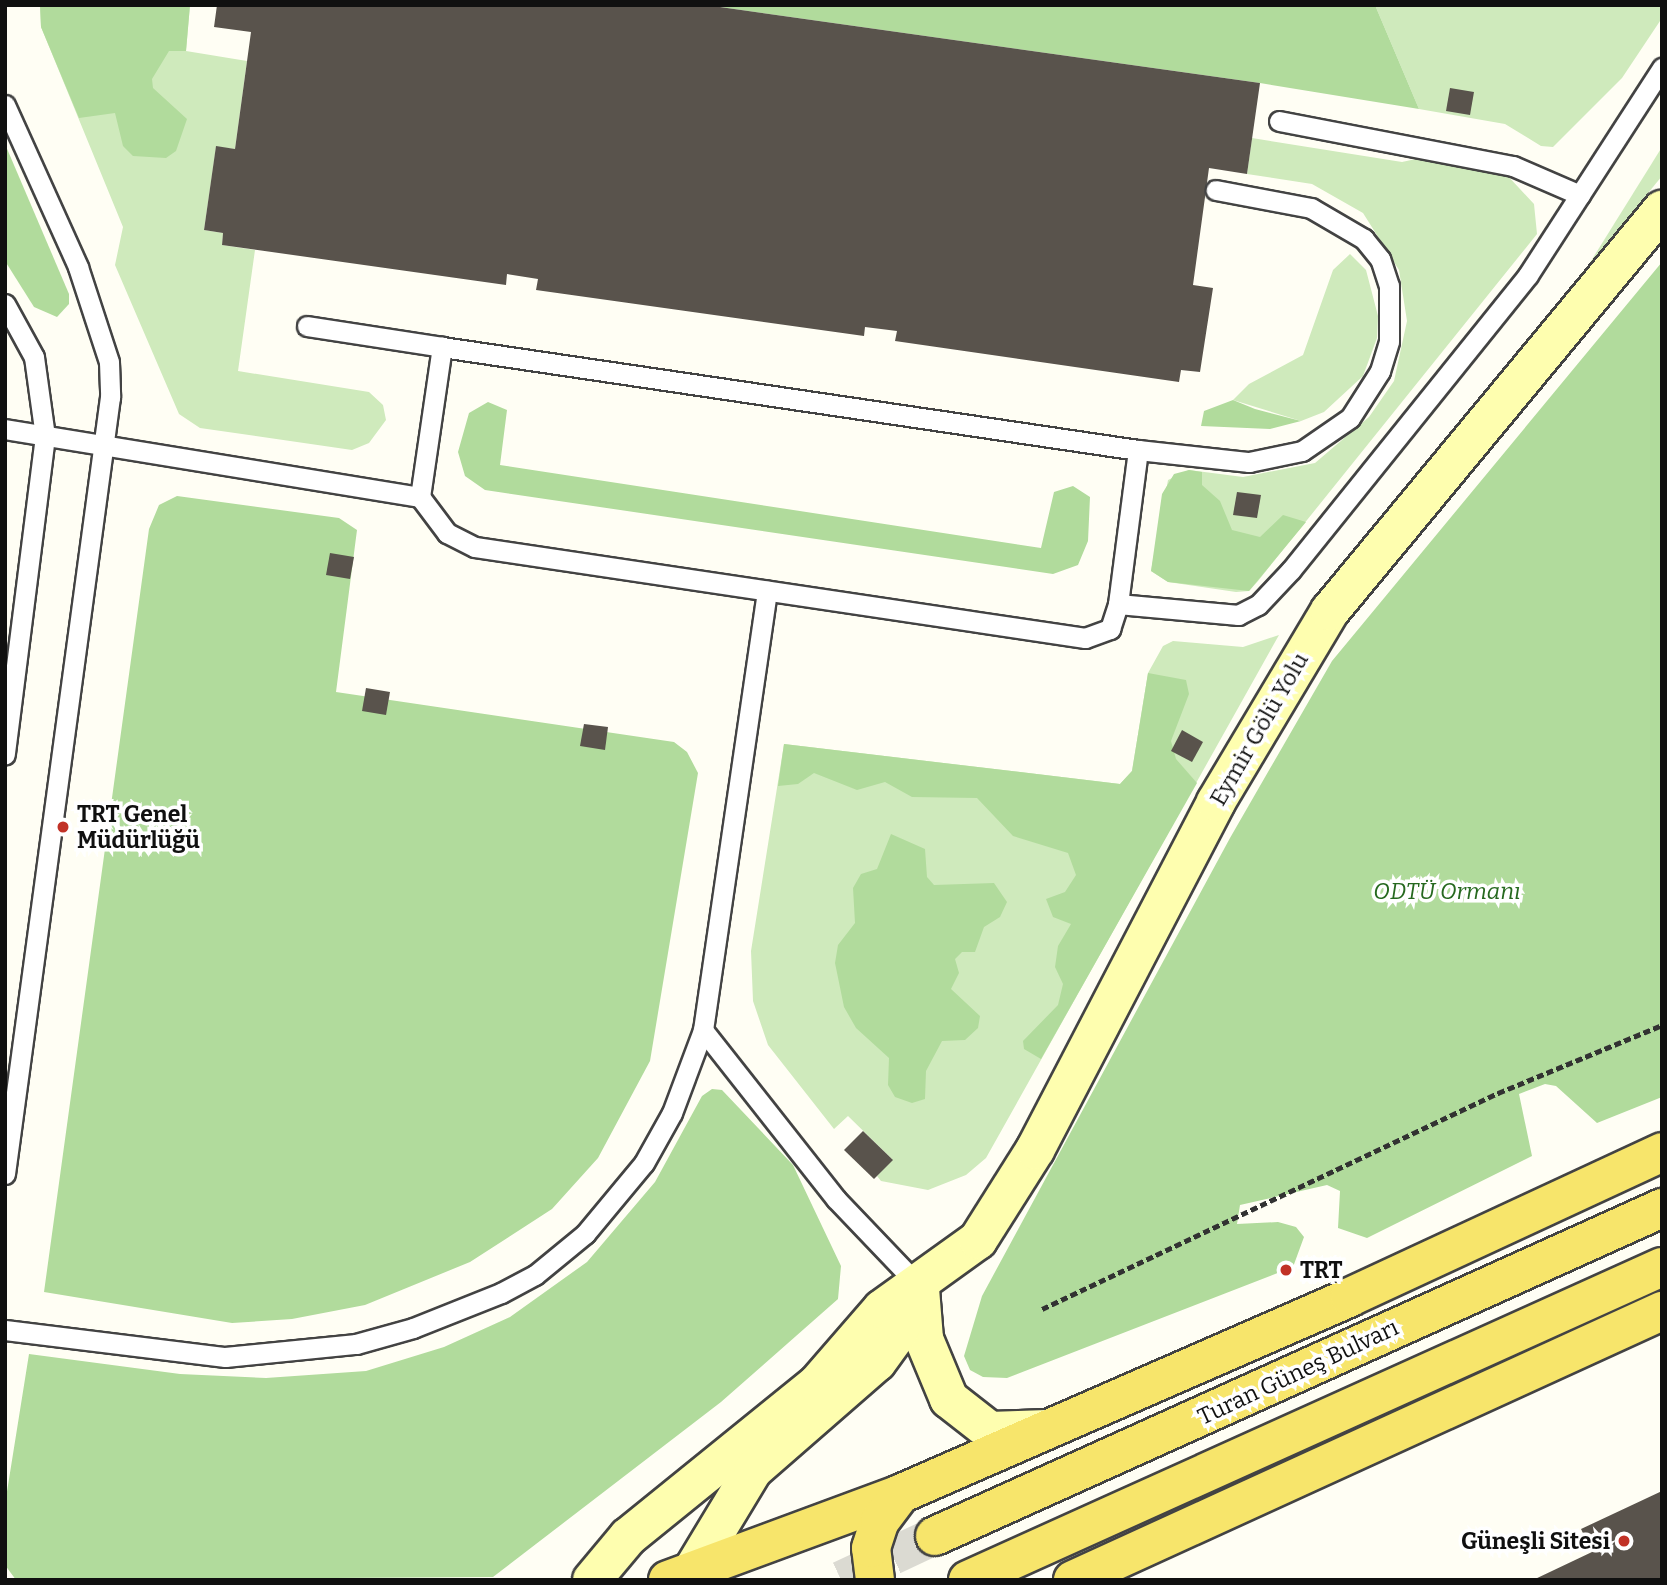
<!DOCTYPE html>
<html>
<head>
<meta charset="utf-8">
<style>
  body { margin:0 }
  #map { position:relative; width:1667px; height:1585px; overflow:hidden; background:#fffef4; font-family:Bitter,serif }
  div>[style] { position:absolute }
  .green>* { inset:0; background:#cfeabc }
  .forest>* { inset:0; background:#b1db9c }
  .building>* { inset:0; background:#59534c }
  .primary-tunnel>* { height:38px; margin-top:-19px; transform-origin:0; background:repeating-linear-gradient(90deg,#dbdad2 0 38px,transparent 0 57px) }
  .path>* { height:4.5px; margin-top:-2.25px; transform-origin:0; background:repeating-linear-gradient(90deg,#323232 0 7px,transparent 0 10.5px) }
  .roads { filter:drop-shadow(2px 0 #434343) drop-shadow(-2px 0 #434343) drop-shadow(0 2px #434343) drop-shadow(0 -2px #434343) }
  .lane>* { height:19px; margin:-9.5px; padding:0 9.5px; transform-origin:9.5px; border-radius:9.5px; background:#fff }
  .secondary>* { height:38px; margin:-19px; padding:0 19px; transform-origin:19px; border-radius:19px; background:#fefeaf }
  .primary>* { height:38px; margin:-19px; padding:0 19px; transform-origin:19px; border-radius:19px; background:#f7e56b }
  .dots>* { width:19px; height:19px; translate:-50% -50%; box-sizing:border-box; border:4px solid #fff; border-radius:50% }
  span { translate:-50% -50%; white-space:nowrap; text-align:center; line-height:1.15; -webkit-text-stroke:7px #fff; paint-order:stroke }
  .street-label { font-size:23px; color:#101010 }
  .poi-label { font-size:23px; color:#101010; font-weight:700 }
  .left { translate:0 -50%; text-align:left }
  .right { translate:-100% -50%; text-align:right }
  .park-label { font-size:23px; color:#26691f; font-style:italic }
  .frame { position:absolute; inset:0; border:7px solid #101010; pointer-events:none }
</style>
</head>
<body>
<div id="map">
  <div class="green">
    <i style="clip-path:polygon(40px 5px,190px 5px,186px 51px,247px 61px,235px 149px,216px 147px,204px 230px,223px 233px,222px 245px,255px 250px,238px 371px,369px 392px,383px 405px,386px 420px,369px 443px,352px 450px,200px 428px,179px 414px,115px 265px,123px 227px,41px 27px)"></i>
    <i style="clip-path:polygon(1375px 5px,1662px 5px,1662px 18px,1622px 78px,1553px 147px,1541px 146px,1505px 124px,1419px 109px)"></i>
    <i style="clip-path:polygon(1252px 138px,1402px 162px,1425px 157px,1506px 174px,1534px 204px,1537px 234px,1258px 581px,1249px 591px,1236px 592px,1168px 582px,1151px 571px,1168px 480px,1189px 470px,1243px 477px,1315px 463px,1369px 417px,1394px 381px,1407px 321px,1399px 270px,1363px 213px,1312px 184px,1247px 174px)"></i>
    <i style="clip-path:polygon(1662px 147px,1662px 176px,1586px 269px)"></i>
    <i style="clip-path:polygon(1350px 254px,1366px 270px,1378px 316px,1377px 338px,1363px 376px,1324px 412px,1301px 421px,1233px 400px,1249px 384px,1303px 355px,1333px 270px)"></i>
    <i style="clip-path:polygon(1279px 635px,986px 1158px,966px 1175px,928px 1190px,881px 1181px,877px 1176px,892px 1159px,848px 1116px,834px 1129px,768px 1045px,753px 1001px,751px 951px,784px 744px,1120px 784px,1132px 771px,1148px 673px,1163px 646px,1173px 641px,1243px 647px)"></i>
  </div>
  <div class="forest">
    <i style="clip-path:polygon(40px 5px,190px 5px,186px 51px,169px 51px,152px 79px,153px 88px,187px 119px,176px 151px,166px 158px,133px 156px,123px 146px,115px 113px,79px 118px,41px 27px)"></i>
    <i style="clip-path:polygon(706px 5px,1375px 5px,1419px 109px,1260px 83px)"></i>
    <i style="clip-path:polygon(5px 144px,69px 294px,69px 304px,57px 317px,34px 307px,5px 261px)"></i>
    <i style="clip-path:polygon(1662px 262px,1662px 1097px,1597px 1123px,1556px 1086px,1545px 1084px,1519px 1094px,1532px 1156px,1367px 1238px,1338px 1228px,1340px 1191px,1327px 1185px,1240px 1205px,1237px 1224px,1278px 1222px,1296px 1227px,1304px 1237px,1293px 1267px,1007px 1378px,983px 1377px,970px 1370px,964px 1356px,982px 1296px,1230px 838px,1332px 661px)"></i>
    <i style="clip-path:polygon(1233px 400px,1255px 409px,1301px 421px,1270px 429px,1201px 426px,1204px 411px)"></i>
    <i style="clip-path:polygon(488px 402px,507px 410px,500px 465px,1041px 548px,1054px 492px,1073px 486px,1090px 497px,1088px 541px,1078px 565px,1053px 574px,485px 490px,465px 476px,458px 452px,469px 413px)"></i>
    <i style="clip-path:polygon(1189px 470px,1202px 472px,1202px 485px,1220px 501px,1232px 530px,1260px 537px,1283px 515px,1306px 522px,1249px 591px,1168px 582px,1151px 571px,1162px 494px,1174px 474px)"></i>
    <i style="clip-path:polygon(177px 496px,339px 518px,357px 530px,336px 692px,674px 742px,687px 752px,698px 773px,650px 1061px,598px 1158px,552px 1209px,470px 1262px,365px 1305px,292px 1319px,232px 1323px,44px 1292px,149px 529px,159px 505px)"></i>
    <i style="clip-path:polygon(1148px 673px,1186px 680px,1189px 694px,1171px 741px,1176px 759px,1197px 783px,1041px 1059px,1024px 1049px,1023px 1041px,1058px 1005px,1063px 984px,1055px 967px,1058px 946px,1071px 924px,1053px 917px,1046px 899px,1065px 892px,1076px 875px,1068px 853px,1013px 836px,977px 798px,912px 797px,885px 782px,857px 790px,814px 773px,798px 784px,778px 786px,784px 744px,1120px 784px,1132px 771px)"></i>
    <i style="clip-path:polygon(891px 834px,925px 849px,927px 877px,934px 885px,994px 883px,1007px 902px,1000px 917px,984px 927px,975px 952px,962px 952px,955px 959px,959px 973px,951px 989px,980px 1016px,978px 1028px,965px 1040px,942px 1041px,926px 1071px,925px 1099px,912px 1103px,895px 1097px,888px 1085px,889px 1058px,856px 1028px,844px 1007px,835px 963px,838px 945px,855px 923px,853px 888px,861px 874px,877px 869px)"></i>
    <i style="clip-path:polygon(712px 1089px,722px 1090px,793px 1165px,841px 1266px,838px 1299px,721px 1402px,493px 1577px,16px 1580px,5px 1565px,5px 1504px,29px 1354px,180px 1374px,266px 1378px,366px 1371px,444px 1347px,510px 1317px,587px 1262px,655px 1182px,702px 1096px)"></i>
  </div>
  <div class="building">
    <i style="clip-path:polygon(217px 5px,706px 5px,1260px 83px,1247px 174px,1209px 168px,1193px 285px,1213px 288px,1200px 372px,1181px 370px,1179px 382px,895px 341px,897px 331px,865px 327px,864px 336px,536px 290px,538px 279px,507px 274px,506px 285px,222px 245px,223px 233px,204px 230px,216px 146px,235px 149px,251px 32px,214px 27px)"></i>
    <i style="clip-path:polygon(1450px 88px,1474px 92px,1470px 115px,1446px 111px)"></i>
    <i style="clip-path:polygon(1237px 492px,1261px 495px,1257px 518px,1233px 515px)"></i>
    <i style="clip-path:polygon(330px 553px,354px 557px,350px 579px,326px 575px)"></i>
    <i style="clip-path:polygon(366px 688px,390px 692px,386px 715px,362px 711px)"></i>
    <i style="clip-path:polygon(584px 724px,608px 727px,605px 750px,580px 746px)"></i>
    <i style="clip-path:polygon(1182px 730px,1203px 742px,1192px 762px,1171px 751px)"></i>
    <i style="clip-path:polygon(863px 1131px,893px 1160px,874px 1179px,844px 1150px)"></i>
    <i style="clip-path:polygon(1662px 1491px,1662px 1580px,1533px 1580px,1592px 1552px,1581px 1529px)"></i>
  </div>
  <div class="primary-tunnel">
    <i style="left:841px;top:1580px;width:104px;rotate:-25.1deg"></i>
  </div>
  <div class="path">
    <i style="left:1042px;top:1309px;width:505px;rotate:-25.35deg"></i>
    <i style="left:1498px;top:1093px;width:178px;rotate:-22.5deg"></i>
  </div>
  <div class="roads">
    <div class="lane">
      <i style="left:5px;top:105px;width:178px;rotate:65.7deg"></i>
      <i style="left:78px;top:267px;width:100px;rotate:71.9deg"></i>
      <i style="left:109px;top:362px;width:35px;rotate:88deg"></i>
      <i style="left:110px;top:397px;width:784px;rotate:97.7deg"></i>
      <i style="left:1279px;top:121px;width:238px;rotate:10.9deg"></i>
      <i style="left:1513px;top:166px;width:73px;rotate:23.4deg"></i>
      <i style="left:5px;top:304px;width:60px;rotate:61.3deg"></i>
      <i style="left:34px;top:357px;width:80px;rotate:82.1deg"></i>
      <i style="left:45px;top:436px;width:321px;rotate:97.2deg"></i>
      <i style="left:307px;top:326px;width:137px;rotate:8.8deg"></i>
      <i style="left:5px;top:429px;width:421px;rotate:9.3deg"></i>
      <i style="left:420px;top:497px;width:45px;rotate:53.1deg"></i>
      <i style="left:447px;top:533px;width:31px;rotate:27deg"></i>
      <i style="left:475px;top:547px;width:617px;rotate:8.48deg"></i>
      <i style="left:1085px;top:638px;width:27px;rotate:-20deg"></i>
      <i style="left:1110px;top:629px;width:26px;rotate:-72deg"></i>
      <i style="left:1118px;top:604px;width:121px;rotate:5.2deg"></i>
      <i style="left:1238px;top:615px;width:22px;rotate:-27deg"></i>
      <i style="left:1258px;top:605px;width:48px;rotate:-46.7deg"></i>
      <i style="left:1291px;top:570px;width:378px;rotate:-51.2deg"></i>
      <i style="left:1528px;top:275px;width:247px;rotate:-57.1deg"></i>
      <i style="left:1138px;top:450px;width:112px;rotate:6.2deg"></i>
      <i style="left:1249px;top:462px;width:54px;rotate:-11.7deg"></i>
      <i style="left:1302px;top:451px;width:58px;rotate:-34.5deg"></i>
      <i style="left:1350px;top:418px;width:56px;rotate:-57.4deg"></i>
      <i style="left:1380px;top:371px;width:31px;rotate:-73deg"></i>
      <i style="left:1389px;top:341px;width:55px;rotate:-90deg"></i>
      <i style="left:1389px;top:286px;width:28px;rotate:-108deg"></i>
      <i style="left:1380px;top:259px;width:26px;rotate:-129deg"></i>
      <i style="left:1364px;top:239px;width:61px;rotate:-149.7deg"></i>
      <i style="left:1311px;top:208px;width:97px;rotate:-169.3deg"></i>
      <i style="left:420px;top:497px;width:152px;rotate:-81.7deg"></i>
      <i style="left:442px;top:347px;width:704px;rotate:8.42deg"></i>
      <i style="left:1138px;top:450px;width:155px;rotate:97.4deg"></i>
      <i style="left:703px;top:1030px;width:215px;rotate:51.8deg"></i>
      <i style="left:836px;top:1199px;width:122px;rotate:46.3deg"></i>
      <i style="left:5px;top:1330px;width:222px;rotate:7deg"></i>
      <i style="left:225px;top:1357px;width:132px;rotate:-5.7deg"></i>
      <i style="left:356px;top:1344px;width:59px;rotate:-15.7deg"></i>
      <i style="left:413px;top:1328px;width:95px;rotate:-21.7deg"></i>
      <i style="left:501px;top:1293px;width:38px;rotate:-28deg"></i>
      <i style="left:535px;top:1275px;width:65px;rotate:-39.4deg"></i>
      <i style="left:585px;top:1234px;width:92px;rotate:-50.3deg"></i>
      <i style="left:644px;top:1163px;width:57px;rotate:-60.8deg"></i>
      <i style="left:672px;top:1113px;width:89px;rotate:-69.5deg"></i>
      <i style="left:703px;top:1030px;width:444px;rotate:-81.7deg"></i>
    </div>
    <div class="secondary">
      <i style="left:920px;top:1289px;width:50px;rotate:85.4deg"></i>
      <i style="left:924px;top:1339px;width:65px;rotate:67.4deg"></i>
      <i style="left:949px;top:1399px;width:52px;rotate:38deg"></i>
      <i style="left:990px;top:1431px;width:57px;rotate:-2deg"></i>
      <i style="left:592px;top:1580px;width:56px;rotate:-50.1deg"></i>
      <i style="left:628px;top:1537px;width:243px;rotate:-39deg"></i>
      <i style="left:817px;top:1384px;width:99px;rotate:-49.1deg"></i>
      <i style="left:882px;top:1309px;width:118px;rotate:-35.7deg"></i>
      <i style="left:978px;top:1240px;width:107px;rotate:-57.7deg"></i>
      <i style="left:1035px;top:1150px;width:392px;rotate:-62.5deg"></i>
      <i style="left:1216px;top:802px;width:222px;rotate:-59.2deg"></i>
      <i style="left:1330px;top:611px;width:521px;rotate:-50.38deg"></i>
      <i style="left:696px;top:1580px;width:10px;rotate:-114deg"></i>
      <i style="left:692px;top:1571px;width:118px;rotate:-58.9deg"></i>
      <i style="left:753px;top:1470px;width:164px;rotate:-41.1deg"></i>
      <i style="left:877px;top:1362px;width:36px;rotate:-54deg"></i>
      <i style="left:898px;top:1333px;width:51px;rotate:-64.4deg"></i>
    </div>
    <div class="primary">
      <i style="left:935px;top:1536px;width:798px;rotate:-24.28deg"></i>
      <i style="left:668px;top:1580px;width:247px;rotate:-20.3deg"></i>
      <i style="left:900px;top:1494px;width:491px;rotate:-23.6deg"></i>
      <i style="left:1350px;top:1297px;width:344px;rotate:-24.9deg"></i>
      <i style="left:875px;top:1580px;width:32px;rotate:-97deg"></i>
      <i style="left:871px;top:1548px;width:28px;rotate:-72deg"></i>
      <i style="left:880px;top:1521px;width:34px;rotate:-53deg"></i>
      <i style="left:968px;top:1580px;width:761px;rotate:-24.28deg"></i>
      <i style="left:1073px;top:1580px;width:648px;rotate:-24.55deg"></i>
    </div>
  </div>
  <div class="dots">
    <i style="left:63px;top:827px;background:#c13227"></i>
    <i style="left:1286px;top:1270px;background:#c13227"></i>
    <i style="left:1624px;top:1541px;background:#c13227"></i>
  </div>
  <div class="street-label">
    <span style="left:1259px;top:729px;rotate:-60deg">Eymir Gölü Yolu</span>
    <span style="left:1298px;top:1372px;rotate:-25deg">Turan Güneş Bulvarı</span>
  </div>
  <div class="poi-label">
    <span class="left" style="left:77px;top:827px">TRT Genel<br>Müdürlüğü</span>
    <span class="left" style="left:1300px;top:1270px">TRT</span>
    <span class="right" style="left:1610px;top:1541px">Güneşli Sitesi</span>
  </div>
  <div class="park-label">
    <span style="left:1447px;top:891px">ODTÜ Ormanı</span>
  </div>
  <div class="frame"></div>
</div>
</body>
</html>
